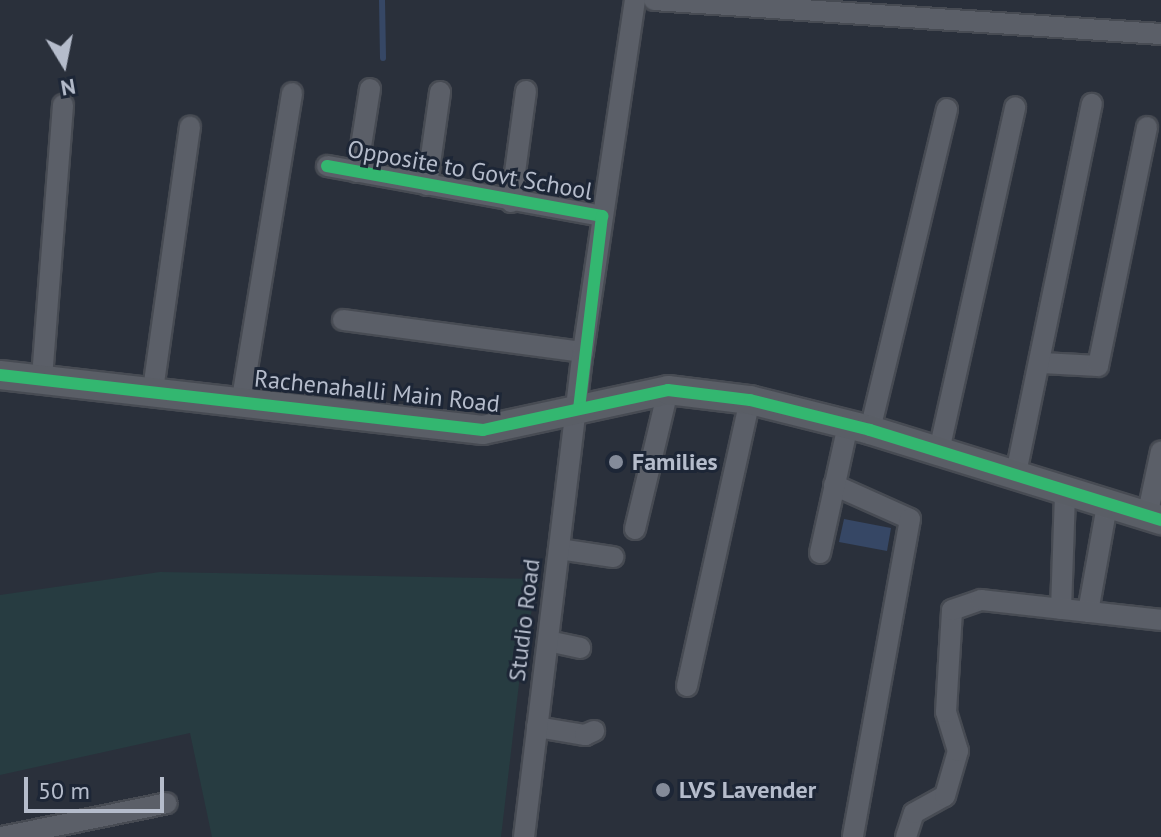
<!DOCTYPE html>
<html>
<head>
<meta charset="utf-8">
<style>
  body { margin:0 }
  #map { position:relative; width:1161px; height:837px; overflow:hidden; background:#2a303b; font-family:"PT Sans",sans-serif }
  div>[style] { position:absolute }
  .green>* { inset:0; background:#273c41 }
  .water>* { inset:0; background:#364765 }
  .stream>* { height:6px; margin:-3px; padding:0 3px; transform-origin:3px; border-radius:3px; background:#364765 }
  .roads { filter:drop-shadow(2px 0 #474b53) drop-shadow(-2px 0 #474b53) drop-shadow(0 2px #474b53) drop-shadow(0 -2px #474b53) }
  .street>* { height:20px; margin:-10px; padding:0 10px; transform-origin:10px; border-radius:10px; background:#5b5f68 }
  .secondary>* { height:28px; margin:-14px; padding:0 14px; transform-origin:14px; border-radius:14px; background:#5a5e66 }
  .cycleway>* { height:12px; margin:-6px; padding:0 6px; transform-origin:6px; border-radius:6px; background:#33b770 }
  .dots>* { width:22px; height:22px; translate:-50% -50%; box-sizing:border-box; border:4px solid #1d2636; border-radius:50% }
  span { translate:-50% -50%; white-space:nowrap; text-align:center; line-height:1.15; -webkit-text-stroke:6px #1d2636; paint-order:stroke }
  .street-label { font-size:24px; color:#b5bccb }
  .poi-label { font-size:24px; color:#b5bccb; font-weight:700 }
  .left { translate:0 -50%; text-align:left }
  .north { position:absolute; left:24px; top:24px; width:80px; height:80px; -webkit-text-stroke:6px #1d2636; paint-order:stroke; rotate:170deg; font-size:22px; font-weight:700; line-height:32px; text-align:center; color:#b5bccb }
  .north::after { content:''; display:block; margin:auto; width:28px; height:36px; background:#b5bccb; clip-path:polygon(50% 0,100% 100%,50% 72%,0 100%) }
  .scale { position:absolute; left:24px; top:777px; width:140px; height:36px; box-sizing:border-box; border:4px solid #b5bccb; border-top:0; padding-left:10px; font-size:24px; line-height:28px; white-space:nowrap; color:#b5bccb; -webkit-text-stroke:6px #1d2636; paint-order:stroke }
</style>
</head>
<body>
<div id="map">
  <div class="green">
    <i style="clip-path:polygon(160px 572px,540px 579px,524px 641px,501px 837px,212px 837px,190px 733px,0 775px,0 595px)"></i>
  </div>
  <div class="water">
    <i style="clip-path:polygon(844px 519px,891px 528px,887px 551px,839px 542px)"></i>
  </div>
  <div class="stream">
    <i style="left:382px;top:0;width:58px;rotate:89deg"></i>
  </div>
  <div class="roads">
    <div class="street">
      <i style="left:654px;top:0;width:508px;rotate:3.84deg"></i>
      <i style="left:327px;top:166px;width:280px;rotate:10.3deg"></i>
      <i style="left:357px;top:172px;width:84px;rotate:-81.1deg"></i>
      <i style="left:427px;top:185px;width:94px;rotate:-82deg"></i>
      <i style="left:511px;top:202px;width:112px;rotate:-82.3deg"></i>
      <i style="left:343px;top:320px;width:242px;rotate:7.6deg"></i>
      <i style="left:1042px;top:363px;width:56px;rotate:3.1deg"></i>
      <i style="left:1098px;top:366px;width:244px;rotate:-78.4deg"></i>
      <i style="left:42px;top:378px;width:274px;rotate:-85.6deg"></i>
      <i style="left:153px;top:390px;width:266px;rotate:-82deg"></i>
      <i style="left:242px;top:399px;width:310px;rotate:-80.7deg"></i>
      <i style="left:870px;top:430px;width:330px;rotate:-76.5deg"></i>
      <i style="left:939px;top:451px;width:352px;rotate:-77.5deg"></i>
      <i style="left:1015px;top:478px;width:382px;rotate:-78.4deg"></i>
      <i style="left:834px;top:485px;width:83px;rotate:24.1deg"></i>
      <i style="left:910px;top:519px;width:323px;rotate:100.2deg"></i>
      <i style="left:1147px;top:517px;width:67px;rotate:-78deg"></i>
      <i style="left:635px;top:529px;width:143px;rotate:-76.6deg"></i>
      <i style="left:559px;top:549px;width:55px;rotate:8.4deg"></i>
      <i style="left:820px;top:553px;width:131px;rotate:-77.7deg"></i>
      <i style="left:1061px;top:609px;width:116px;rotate:-88deg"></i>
      <i style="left:1088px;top:612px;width:109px;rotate:-79.9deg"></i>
      <i style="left:548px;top:641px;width:33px;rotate:12deg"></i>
      <i style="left:687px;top:686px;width:293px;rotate:-77.6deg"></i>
      <i style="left:537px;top:727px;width:49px;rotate:9.5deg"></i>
      <i style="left:585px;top:735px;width:10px;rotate:-24deg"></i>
      <i style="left:2px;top:837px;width:168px;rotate:-11.6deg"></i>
      <i style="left:524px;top:837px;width:489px;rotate:-83.1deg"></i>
      <i style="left:583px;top:352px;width:356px;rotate:-81.6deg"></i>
      <i style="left:906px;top:837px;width:25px;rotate:-72deg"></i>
      <i style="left:914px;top:813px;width:35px;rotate:-29deg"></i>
      <i style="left:945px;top:796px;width:47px;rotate:-73.9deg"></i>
      <i style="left:958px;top:751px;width:41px;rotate:-107.1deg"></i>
      <i style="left:946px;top:712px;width:102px;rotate:-86.6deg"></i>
      <i style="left:952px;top:610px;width:31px;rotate:-19deg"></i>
      <i style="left:981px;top:600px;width:181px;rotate:6.3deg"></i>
    </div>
    <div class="secondary">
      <i style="left:0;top:375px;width:486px;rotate:6.5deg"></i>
      <i style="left:483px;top:430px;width:189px;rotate:-12.2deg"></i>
      <i style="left:668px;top:390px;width:83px;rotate:7deg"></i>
      <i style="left:750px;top:400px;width:124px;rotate:14deg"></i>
      <i style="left:870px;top:430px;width:305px;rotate:17.2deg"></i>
    </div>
  </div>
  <div class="cycleway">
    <i style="left:327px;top:166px;width:280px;rotate:10.3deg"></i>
    <i style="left:602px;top:216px;width:194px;rotate:96.8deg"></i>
    <i style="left:0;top:375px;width:486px;rotate:6.5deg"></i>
    <i style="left:483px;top:430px;width:189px;rotate:-12.2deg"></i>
    <i style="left:668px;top:390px;width:83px;rotate:7deg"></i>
    <i style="left:750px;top:400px;width:124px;rotate:14deg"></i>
    <i style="left:870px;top:430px;width:305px;rotate:17.2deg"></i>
  </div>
  <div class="dots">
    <i style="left:616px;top:462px;background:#848b99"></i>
    <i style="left:663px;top:790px;background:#848b99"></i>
  </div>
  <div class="street-label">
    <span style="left:470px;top:170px;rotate:10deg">Opposite to Govt School</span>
    <span style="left:377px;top:391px;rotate:6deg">Rachenahalli Main Road</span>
    <span style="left:524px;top:620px;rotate:-83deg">Studio Road</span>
  </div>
  <div class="poi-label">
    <span class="left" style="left:632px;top:462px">Families</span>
    <span class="left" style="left:679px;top:790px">LVS Lavender</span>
  </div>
  <div class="north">N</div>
  <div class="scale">50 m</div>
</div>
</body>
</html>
